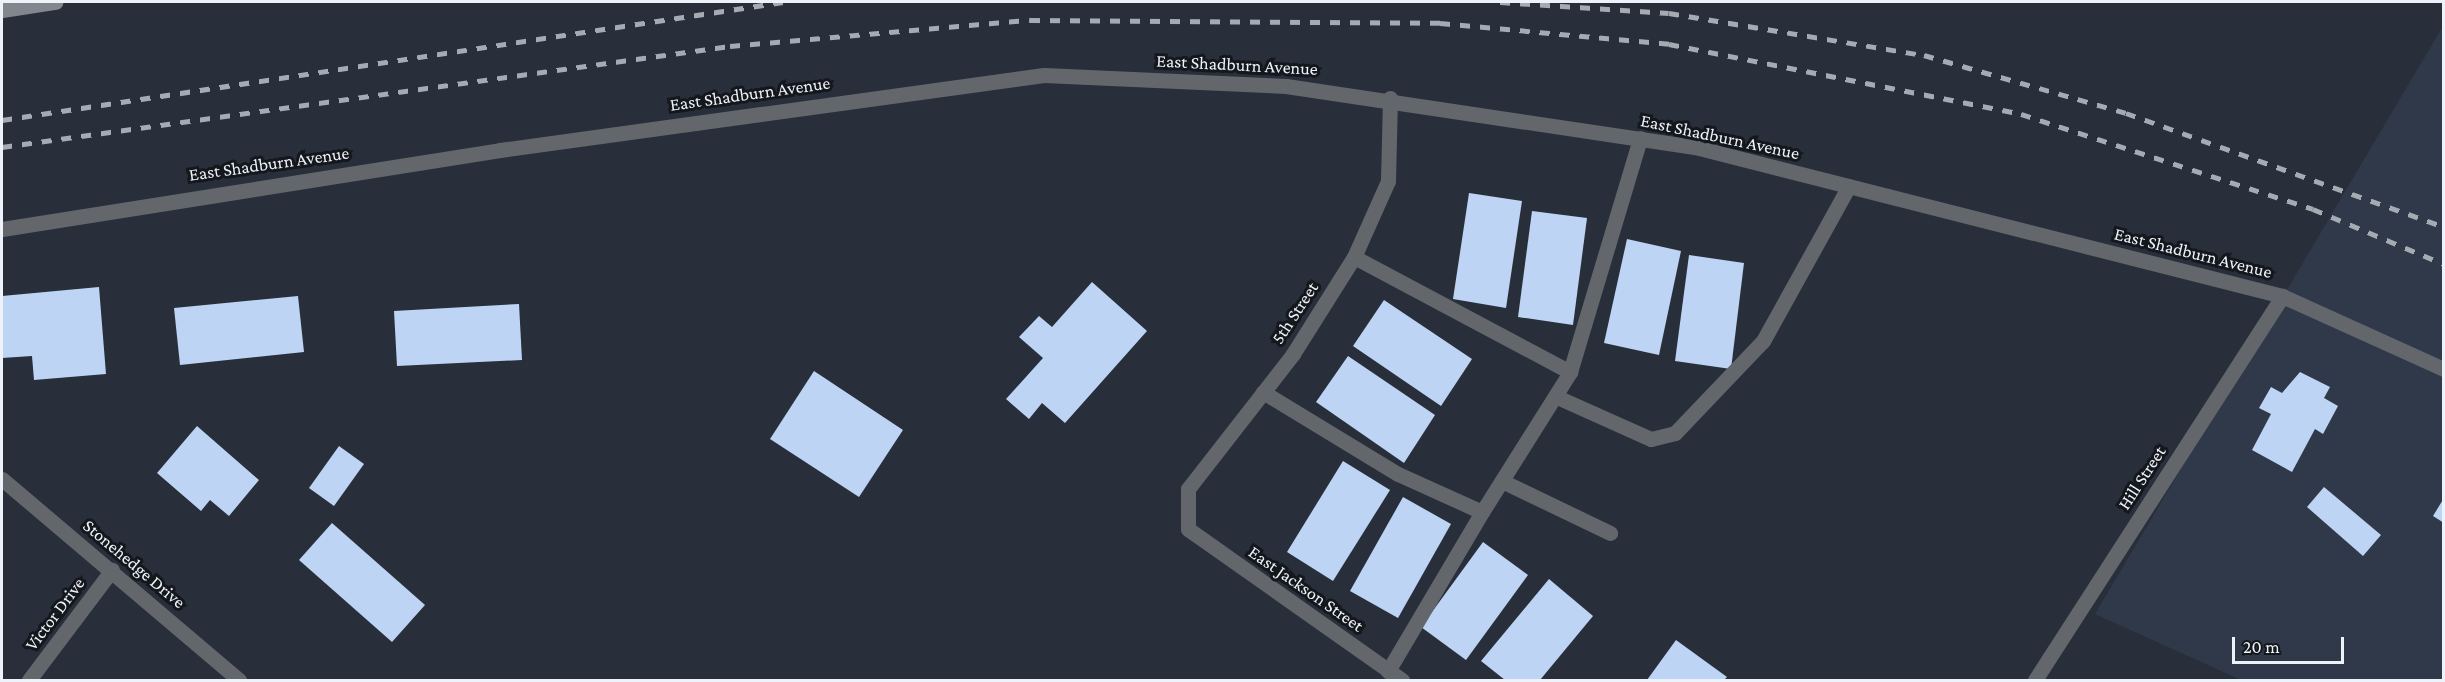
<!DOCTYPE html>
<html>
<head>
<meta charset="utf-8">
<style>
  body { margin:0 }
  #map { position:relative; width:2445px; height:682px; overflow:hidden; background:#282f3a; font-family:"Crimson Pro",serif }
  div>[style] { position:absolute }
  .built>* { inset:0; background:#2f3949 }
  .building>* { inset:0; background:#bed4f4 }
  .lane>* { height:15px; margin:-7.5px; padding:0 7.5px; transform-origin:7.5px; border-radius:7.5px; background:#63676c }
  .street>* { height:15px; margin:-7.5px; padding:0 7.5px; transform-origin:7.5px; border-radius:7.5px; background:#63676c }
  .secondary>* { height:15px; margin:-7.5px; padding:0 7.5px; transform-origin:7.5px; border-radius:7.5px; background:#81868f }
  .rail>* { height:4.5px; margin-top:-2.25px; transform-origin:0; background:repeating-linear-gradient(90deg,#a5abb3 0 10px,transparent 0 20px) }
  span { translate:-50% -50%; white-space:nowrap; text-align:center; line-height:1.15; -webkit-text-stroke:6px #14171c; paint-order:stroke }
  .street-label { font-size:18px; color:#eef3fa }
  .frame { position:absolute; inset:0; border:3px solid #eef3fa; pointer-events:none }
  .scale { position:absolute; left:2232px; top:637px; width:112px; height:27px; box-sizing:border-box; border:3px solid #eef3fa; border-top:0; padding-left:8px; font-size:18px; line-height:21px; white-space:nowrap; color:#eef3fa; -webkit-text-stroke:4px #14171c; paint-order:stroke }
</style>
</head>
<body>
<div id="map">
  <div class="built">
    <i style="clip-path:polygon(2443px 26px,2443px 680px,2241px 680px,2095px 614px)"></i>
  </div>
  <div class="building">
    <i style="clip-path:polygon(1469px 193px,1522px 201px,1506px 308px,1453px 299px)"></i>
    <i style="clip-path:polygon(1532px 211px,1587px 218px,1573px 325px,1518px 317px)"></i>
    <i style="clip-path:polygon(1627px 239px,1681px 251px,1659px 355px,1604px 343px)"></i>
    <i style="clip-path:polygon(1689px 255px,1744px 263px,1731px 369px,1675px 361px)"></i>
    <i style="clip-path:polygon(1092px 282px,1147px 331px,1065px 423px,1042px 403px,1029px 419px,1006px 399px,1043px 358px,1019px 337px,1039px 316px,1052px 327px)"></i>
    <i style="clip-path:polygon(99px 287px,106px 374px,34px 380px,32px 356px,2px 358px,2px 296px)"></i>
    <i style="clip-path:polygon(298px 296px,304px 352px,180px 365px,174px 308px)"></i>
    <i style="clip-path:polygon(1384px 300px,1472px 359px,1441px 406px,1353px 346px)"></i>
    <i style="clip-path:polygon(519px 304px,522px 360px,397px 366px,394px 311px)"></i>
    <i style="clip-path:polygon(1348px 356px,1435px 415px,1404px 463px,1316px 402px)"></i>
    <i style="clip-path:polygon(814px 371px,903px 430px,859px 497px,770px 439px)"></i>
    <i style="clip-path:polygon(2300px 372px,2330px 387px,2324px 398px,2338px 406px,2323px 434px,2315px 429px,2292px 472px,2252px 450px,2271px 414px,2259px 408px,2271px 387px,2282px 393px)"></i>
    <i style="clip-path:polygon(197px 426px,259px 480px,229px 516px,210px 500px,201px 511px,157px 473px)"></i>
    <i style="clip-path:polygon(339px 446px,364px 464px,334px 506px,309px 488px)"></i>
    <i style="clip-path:polygon(1343px 461px,1390px 490px,1333px 581px,1287px 552px)"></i>
    <i style="clip-path:polygon(2324px 487px,2381px 535px,2363px 556px,2307px 507px)"></i>
    <i style="clip-path:polygon(1403px 497px,1451px 524px,1398px 618px,1350px 591px)"></i>
    <i style="clip-path:polygon(2444px 498px,2444px 523px,2433px 516px)"></i>
    <i style="clip-path:polygon(332px 523px,425px 605px,392px 642px,299px 560px)"></i>
    <i style="clip-path:polygon(1483px 542px,1528px 575px,1466px 660px,1421px 627px)"></i>
    <i style="clip-path:polygon(1549px 579px,1593px 616px,1540px 680px,1505px 680px,1481px 661px)"></i>
    <i style="clip-path:polygon(1676px 640px,1727px 677px,1724px 680px,1647px 680px)"></i>
  </div>
  <div class="lane">
    <i style="left:1354px;top:257px;width:245px;rotate:28deg"></i>
    <i style="left:1570px;top:372px;width:244px;rotate:-73.3deg"></i>
    <i style="left:1263px;top:392px;width:158px;rotate:31.3deg"></i>
    <i style="left:1398px;top:474px;width:92px;rotate:24.3deg"></i>
    <i style="left:1482px;top:512px;width:185px;rotate:120.6deg"></i>
    <i style="left:1557px;top:397px;width:103px;rotate:24.1deg"></i>
    <i style="left:1651px;top:439px;width:25px;rotate:-14deg"></i>
    <i style="left:1675px;top:433px;width:127px;rotate:-46.3deg"></i>
    <i style="left:1763px;top:341px;width:177px;rotate:-61deg"></i>
    <i style="left:1502px;top:481px;width:120px;rotate:25.7deg"></i>
    <i style="left:1482px;top:512px;width:165px;rotate:-57.8deg"></i>
  </div>
  <div class="street">
    <i style="left:1390px;top:98px;width:83px;rotate:91.4deg"></i>
    <i style="left:1388px;top:181px;width:83px;rotate:114.1deg"></i>
    <i style="left:1354px;top:257px;width:115px;rotate:122.2deg"></i>
    <i style="left:1293px;top:354px;width:171px;rotate:127.9deg"></i>
    <i style="left:1188px;top:489px;width:40px;rotate:90deg"></i>
    <i style="left:1188px;top:529px;width:262px;rotate:35.2deg"></i>
    <i style="left:2px;top:229px;width:504px;rotate:-9.01deg"></i>
    <i style="left:500px;top:150px;width:549px;rotate:-7.85deg"></i>
    <i style="left:1044px;top:75px;width:242px;rotate:2.6deg"></i>
    <i style="left:1286px;top:86px;width:418px;rotate:8.5deg"></i>
    <i style="left:1699px;top:148px;width:601px;rotate:14.24deg"></i>
    <i style="left:2282px;top:296px;width:178px;rotate:24.3deg"></i>
    <i style="left:2px;top:479px;width:311px;rotate:40.3deg"></i>
    <i style="left:29px;top:680px;width:138px;rotate:-53deg"></i>
    <i style="left:2035px;top:680px;width:457px;rotate:-57.2deg"></i>
  </div>
  <div class="secondary">
    <i style="left:2px;top:10px;width:54px;rotate:-8.6deg"></i>
  </div>
  <div class="rail">
    <i style="left:1500px;top:2px;width:169px;rotate:3.7deg"></i>
    <i style="left:1669px;top:13px;width:258px;rotate:9.4deg"></i>
    <i style="left:1924px;top:55px;width:210px;rotate:16deg"></i>
    <i style="left:2126px;top:113px;width:338px;rotate:19.7deg"></i>
    <i style="left:2px;top:120px;width:790px;rotate:-8.59deg"></i>
    <i style="left:2px;top:147px;width:735px;rotate:-7.9deg"></i>
    <i style="left:730px;top:46px;width:301px;rotate:-5deg"></i>
    <i style="left:1030px;top:20px;width:410px;rotate:0.4deg"></i>
    <i style="left:1440px;top:23px;width:230px;rotate:5.2deg"></i>
    <i style="left:1669px;top:44px;width:359px;rotate:11.2deg"></i>
    <i style="left:2021px;top:114px;width:307px;rotate:18deg"></i>
    <i style="left:2313px;top:209px;width:142px;rotate:22.8deg"></i>
  </div>
  <div class="street-label">
    <span style="left:1237px;top:65px;rotate:3deg">East Shadburn Avenue</span>
    <span style="left:750px;top:94px;rotate:-8deg">East Shadburn Avenue</span>
    <span style="left:1720px;top:137px;rotate:12deg">East Shadburn Avenue</span>
    <span style="left:269px;top:164px;rotate:-8deg">East Shadburn Avenue</span>
    <span style="left:2193px;top:253px;rotate:14deg">East Shadburn Avenue</span>
    <span style="left:1295px;top:313px;rotate:-57deg">5th Street</span>
    <span style="left:2142px;top:478px;rotate:-57deg">Hill Street</span>
    <span style="left:134px;top:564px;rotate:40deg">Stonehedge Drive</span>
    <span style="left:1306px;top:589px;rotate:35deg">East Jackson Street</span>
    <span style="left:55px;top:614px;rotate:-53deg">Victor Drive</span>
  </div>
  <div class="frame"></div>
  <div class="scale">20 m</div>
</div>
</body>
</html>
